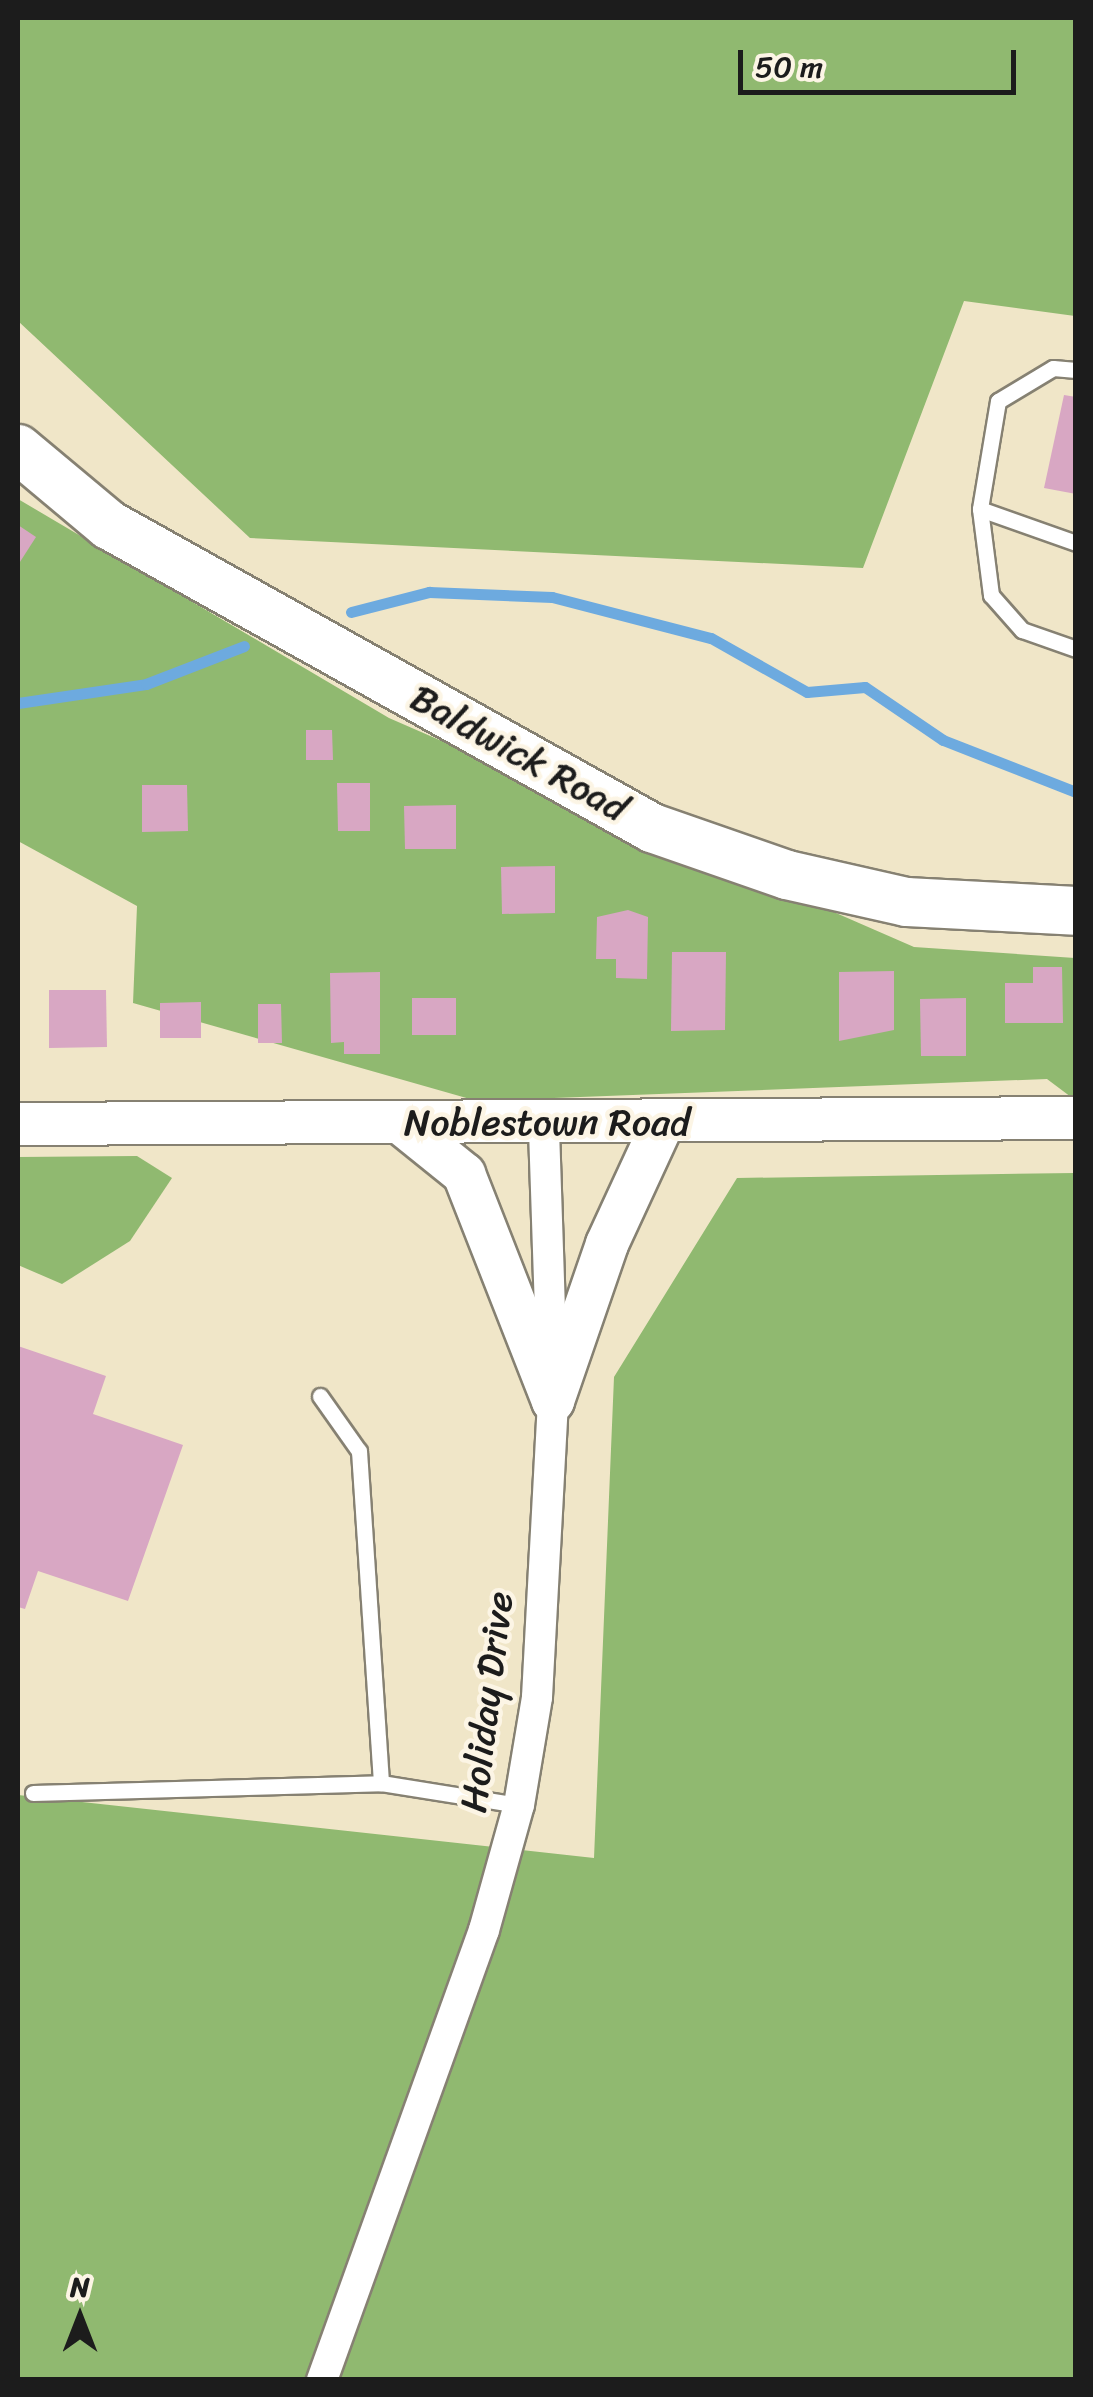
<!DOCTYPE html>
<html>
<head>
<meta charset="utf-8">
<style>
  body { margin:0 }
  #map { position:relative; width:1093px; height:2397px; overflow:hidden; background:#f0e6c8; font-family:Sriracha,sans-serif }
  div>[style] { position:absolute }
  .forest>* { inset:0; background:#90b970 }
  .stream>* { height:11px; margin:-5.5px; padding:0 5.5px; transform-origin:5.5px; border-radius:5.5px; background:#6daadf }
  .building>* { inset:0; background:#d8a7c3 }
  .roads { filter:drop-shadow(2px 0 #868172) drop-shadow(-2px 0 #868172) drop-shadow(0 2px #868172) drop-shadow(0 -2px #868172) }
  .lane>* { height:15px; margin:-7.5px; padding:0 7.5px; transform-origin:7.5px; border-radius:7.5px; background:#fff }
  .street>* { height:30px; margin:-15px; padding:0 15px; transform-origin:15px; border-radius:15px; background:#fff }
  .secondary>* { height:42px; margin:-21px; padding:0 21px; transform-origin:21px; border-radius:21px; background:#fff }
  .primary>* { height:48px; margin:-24px; padding:0 24px; transform-origin:24px; border-radius:24px; background:#fff }
  span { translate:-50% -50%; white-space:nowrap; text-align:center; line-height:1.15; -webkit-text-stroke:9px #fcf5e5; paint-order:stroke }
  .street-label { font-size:38px; color:#1c1c1c }
  .frame { position:absolute; inset:0; border:20px solid #1c1c1c; pointer-events:none }
  .north { position:absolute; left:30px; top:2267px; width:100px; height:100px; -webkit-text-stroke:8px #fcf5e5; paint-order:stroke; rotate:0deg; font-size:28px; font-weight:700; line-height:40px; text-align:center; color:#1c1c1c }
  .north::after { content:''; display:block; margin:auto; width:35px; height:45px; background:#1c1c1c; clip-path:polygon(50% 0,100% 100%,50% 72%,0 100%) }
  .scale { position:absolute; left:738px; top:50px; width:278px; height:45px; box-sizing:border-box; border:5px solid #1c1c1c; border-top:0; padding-left:12px; font-size:30px; line-height:35px; white-space:nowrap; color:#1c1c1c; -webkit-text-stroke:8px #fcf5e5; paint-order:stroke }
</style>
</head>
<body>
<div id="map">
  <div class="forest">
    <i style="clip-path:polygon(18px 18px,1075px 18px,1075px 316px,964px 301px,863px 568px,250px 538px,18px 321px)"></i>
    <i style="clip-path:polygon(18px 499px,389px 718px,914px 947px,1075px 958px,1075px 1100px,1047px 1079px,477px 1101px,133px 1003px,137px 906px,18px 841px)"></i>
    <i style="clip-path:polygon(137px 1156px,172px 1178px,130px 1241px,62px 1284px,18px 1265px,18px 1157px)"></i>
    <i style="clip-path:polygon(1075px 1173px,1075px 2379px,18px 2380px,18px 1795px,594px 1858px,614px 1377px,737px 1178px)"></i>
  </div>
  <div class="stream">
    <i style="left:351px;top:612px;width:81px;rotate:-14.4deg"></i>
    <i style="left:429px;top:592px;width:123px;rotate:2.3deg"></i>
    <i style="left:552px;top:597px;width:164px;rotate:14.5deg"></i>
    <i style="left:711px;top:638px;width:110px;rotate:29.4deg"></i>
    <i style="left:807px;top:692px;width:58px;rotate:-4.9deg"></i>
    <i style="left:865px;top:687px;width:94px;rotate:34.2deg"></i>
    <i style="left:943px;top:740px;width:143px;rotate:21.4deg"></i>
    <i style="left:18px;top:703px;width:129px;rotate:-8.4deg"></i>
    <i style="left:146px;top:684px;width:105px;rotate:-21.2deg"></i>
  </div>
  <div class="building">
    <i style="clip-path:polygon(1064px 395px,1076px 397px,1076px 494px,1044px 488px)"></i>
    <i style="clip-path:polygon(18px 525px,36px 537px,18px 565px)"></i>
    <i style="clip-path:polygon(306px 730px,332px 730px,333px 760px,306px 760px)"></i>
    <i style="clip-path:polygon(337px 783px,370px 783px,370px 831px,338px 831px)"></i>
    <i style="clip-path:polygon(142px 785px,187px 785px,188px 831px,142px 832px)"></i>
    <i style="clip-path:polygon(456px 805px,456px 849px,405px 849px,404px 806px)"></i>
    <i style="clip-path:polygon(555px 866px,555px 913px,502px 914px,501px 867px)"></i>
    <i style="clip-path:polygon(628px 910px,648px 917px,647px 979px,616px 978px,616px 959px,596px 959px,597px 917px)"></i>
    <i style="clip-path:polygon(672px 952px,726px 952px,725px 1030px,671px 1031px)"></i>
    <i style="clip-path:polygon(1033px 967px,1062px 967px,1063px 1023px,1005px 1023px,1005px 983px,1033px 983px)"></i>
    <i style="clip-path:polygon(894px 971px,894px 1030px,839px 1041px,839px 972px)"></i>
    <i style="clip-path:polygon(380px 972px,380px 1054px,344px 1054px,344px 1042px,331px 1043px,330px 973px)"></i>
    <i style="clip-path:polygon(49px 990px,106px 990px,107px 1047px,49px 1048px)"></i>
    <i style="clip-path:polygon(412px 998px,456px 998px,456px 1035px,412px 1035px)"></i>
    <i style="clip-path:polygon(966px 998px,966px 1056px,921px 1056px,920px 999px)"></i>
    <i style="clip-path:polygon(201px 1002px,201px 1038px,160px 1038px,160px 1003px)"></i>
    <i style="clip-path:polygon(258px 1004px,281px 1004px,282px 1043px,258px 1043px)"></i>
    <i style="clip-path:polygon(18px 1346px,106px 1376px,93px 1414px,183px 1445px,128px 1601px,38px 1571px,25px 1609px,18px 1607px)"></i>
  </div>
  <div class="roads">
    <div class="lane">
      <i style="left:1076px;top:370px;width:23px;rotate:-175deg"></i>
      <i style="left:1053px;top:368px;width:64px;rotate:149deg"></i>
      <i style="left:998px;top:401px;width:109px;rotate:99.5deg"></i>
      <i style="left:980px;top:509px;width:102px;rotate:19.5deg"></i>
      <i style="left:980px;top:509px;width:87px;rotate:82.7deg"></i>
      <i style="left:991px;top:595px;width:47px;rotate:48.5deg"></i>
      <i style="left:1022px;top:630px;width:57px;rotate:19.4deg"></i>
      <i style="left:320px;top:1396px;width:67px;rotate:54.7deg"></i>
      <i style="left:359px;top:1451px;width:333px;rotate:86.2deg"></i>
      <i style="left:33px;top:1793px;width:348px;rotate:-1.6deg"></i>
      <i style="left:381px;top:1783px;width:140px;rotate:9.1deg"></i>
    </div>
    <div class="street">
      <i style="left:322px;top:2380px;width:478px;rotate:-70.2deg"></i>
      <i style="left:484px;top:1930px;width:130px;rotate:-74.4deg"></i>
      <i style="left:519px;top:1805px;width:109px;rotate:-80.5deg"></i>
      <i style="left:537px;top:1697px;width:296px;rotate:-86.9deg"></i>
      <i style="left:553px;top:1401px;width:278px;rotate:-91.9deg"></i>
    </div>
    <div class="secondary">
      <i style="left:18px;top:1124px;width:1058px;rotate:-0.32deg"></i>
      <i style="left:402px;top:1124px;width:80px;rotate:38.9deg"></i>
      <i style="left:464px;top:1174px;width:244px;rotate:68.6deg"></i>
      <i style="left:553px;top:1401px;width:166px;rotate:-71deg"></i>
      <i style="left:607px;top:1244px;width:133px;rotate:-65.2deg"></i>
    </div>
    <div class="primary">
      <i style="left:18px;top:449px;width:119px;rotate:39.9deg"></i>
      <i style="left:109px;top:525px;width:622px;rotate:29.16deg"></i>
      <i style="left:652px;top:828px;width:143px;rotate:19.2deg"></i>
      <i style="left:787px;top:875px;width:123px;rotate:12.7deg"></i>
      <i style="left:907px;top:902px;width:169px;rotate:3deg"></i>
    </div>
  </div>
  <div class="street-label">
    <span style="left:519px;top:753px;rotate:29deg">Baldwick Road</span>
    <span style="left:547px;top:1123px">Noblestown Road</span>
    <span style="left:487px;top:1702px;rotate:-83deg">Holiday Drive</span>
  </div>
  <div class="frame"></div>
  <div class="north">N</div>
  <div class="scale">50 m</div>
</div>
</body>
</html>
